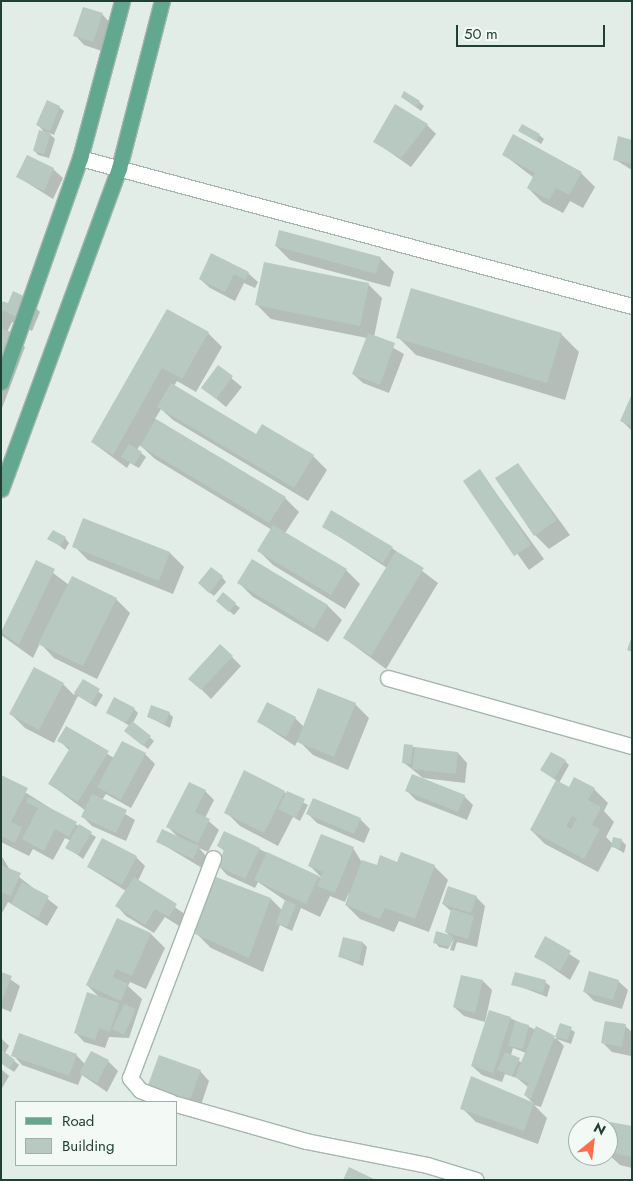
<!DOCTYPE html>
<html>
<head>
<meta charset="utf-8">
<style>
  body { margin:0 }
  #map { position:relative; width:633px; height:1181px; overflow:hidden; background:#e2ede7; font-family:Jost,sans-serif }
  div>[style] { position:absolute }
  .shadow>* { inset:0; background:#0003 }
  .building>* { inset:0; background:#b7c9c0 }
  .roads { filter:drop-shadow(1px 0 #a4b6ae) drop-shadow(-1px 0 #a4b6ae) drop-shadow(0 1px #a4b6ae) drop-shadow(0 -1px #a4b6ae) }
  .street>* { height:15px; margin:-7.5px; padding:0 7.5px; transform-origin:7.5px; border-radius:7.5px; background:#fff }
  .primary>* { height:15px; margin:-7.5px; padding:0 7.5px; transform-origin:7.5px; border-radius:7.5px; background:#62a790 }
  span { translate:-50% -50%; white-space:nowrap; text-align:center; line-height:1.15; -webkit-text-stroke:4px #f3faf6; paint-order:stroke }
  .frame { position:absolute; inset:0; border:2px solid #204035; pointer-events:none }
  .legend { position:absolute; left:15px; top:1101px; width:162px; height:65px; box-sizing:border-box; background:#f3faf6; border:1px solid #9fb0a9; margin:0; padding:6px 9px; list-style:none; font-size:15px; color:#204035 }
  .legend li { display:flex; align-items:center; gap:10px; height:25px }
  .legend b { width:25px; border:1px solid #9fb0a9 }
  .north { position:absolute; left:568px; top:1116px; width:50px; height:50px; box-sizing:border-box; background:#f3faf6; border:1px solid #9fb0a9; border-radius:50%; rotate:29deg; font-size:14px; font-weight:700; line-height:20px; text-align:center; color:#204035 }
  .north::after { content:''; display:block; margin:auto; width:18px; height:22px; background:#ff6c4e; clip-path:polygon(50% 0,100% 100%,50% 72%,0 100%) }
  .scale { position:absolute; left:456px; top:25px; width:149px; height:22px; box-sizing:border-box; border:2px solid #204035; border-top:0; padding-left:6px; font-size:15px; line-height:18px; white-space:nowrap; color:#204035; -webkit-text-stroke:4px #f3faf6; paint-order:stroke }
</style>
</head>
<body>
<div id="map">
  <div class="shadow">
    <i style="clip-path:polygon(102px 14px,111px 24px,102px 51px,84px 45px,75px 35px)"></i>
    <i style="clip-path:polygon(402px 97px,419px 102px,424px 106px,421px 111px)"></i>
    <i style="clip-path:polygon(59px 107px,64px 111px,54px 135px,48px 132px,55px 139px,49px 158px,38px 155px,34px 150px,45px 133px,38px 125px)"></i>
    <i style="clip-path:polygon(427px 125px,436px 134px,411px 167px,374px 141px)"></i>
    <i style="clip-path:polygon(520px 130px,539px 135px,544px 139px,541px 144px)"></i>
    <i style="clip-path:polygon(632px 141px,632px 170px,614px 159px)"></i>
    <i style="clip-path:polygon(504px 155px,581px 173px,595px 187px,583px 208px,570px 201px,563px 213px,542px 202px,528px 188px,534px 178px)"></i>
    <i style="clip-path:polygon(53px 169px,63px 178px,53px 199px,18px 177px)"></i>
    <i style="clip-path:polygon(276px 246px,380px 258px,394px 272px,390px 287px,290px 260px)"></i>
    <i style="clip-path:polygon(212px 255px,248px 273px,258px 282px,255px 288px,244px 283px,235px 301px,210px 288px,200px 279px)"></i>
    <i style="clip-path:polygon(368px 284px,382px 298px,374px 337px,404px 354px,389px 393px,363px 383px,353px 374px,367px 338px,271px 319px,257px 305px)"></i>
    <i style="clip-path:polygon(26px 298px,40px 312px,32px 331px,12px 322px,7px 332px,25px 347px,1px 411px,1px 302px,8px 305px)"></i>
    <i style="clip-path:polygon(167px 310px,208px 333px,222px 347px,196px 392px,177px 381px,174px 386px,256px 435px,313px 456px,327px 470px,308px 501px,173px 420px,161px 409px,155px 419px,285px 498px,299px 512px,285px 533px,346px 570px,360px 584px,345px 609px,273px 565px,259px 551px,272px 530px,155px 459px,140px 445px,137px 450px,146px 457px,139px 468px,130px 463px,127px 468px,92px 442px)"></i>
    <i style="clip-path:polygon(561px 334px,579px 352px,565px 400px,416px 355px,398px 337px)"></i>
    <i style="clip-path:polygon(218px 367px,242px 387px,226px 407px,202px 387px)"></i>
    <i style="clip-path:polygon(632px 397px,632px 431px,622px 421px)"></i>
    <i style="clip-path:polygon(518px 464px,570px 535px,549px 549px,535px 535px)"></i>
    <i style="clip-path:polygon(480px 471px,544px 559px,529px 570px,465px 481px)"></i>
    <i style="clip-path:polygon(84px 520px,170px 553px,184px 567px,173px 594px,88px 560px,74px 546px)"></i>
    <i style="clip-path:polygon(323px 526px,392px 548px,438px 583px,386px 669px,344px 638px,387px 568px)"></i>
    <i style="clip-path:polygon(49px 538px,65px 538px,69px 543px,65px 550px)"></i>
    <i style="clip-path:polygon(37px 561px,69px 585px,116px 599px,130px 613px,97px 679px,54px 658px,40px 643px,33px 658px,1px 635px)"></i>
    <i style="clip-path:polygon(252px 561px,328px 606px,342px 620px,328px 642px,253px 597px,239px 583px)"></i>
    <i style="clip-path:polygon(222px 577px,226px 582px,214px 596px,204px 588px)"></i>
    <i style="clip-path:polygon(223px 594px,240px 608px,234px 615px,222px 605px)"></i>
    <i style="clip-path:polygon(232px 657px,241px 666px,211px 699px,200px 688px)"></i>
    <i style="clip-path:polygon(83px 681px,103px 695px,96px 707px,78px 696px,54px 743px,25px 728px,11px 714px,63px 684px,74px 695px)"></i>
    <i style="clip-path:polygon(355px 704px,369px 718px,348px 770px,313px 755px,298px 740px,295px 746px,259px 722px,295px 718px,304px 727px)"></i>
    <i style="clip-path:polygon(134px 709px,138px 713px,133px 723px,154px 741px,148px 749px,130px 735px,130px 726px,108px 713px)"></i>
    <i style="clip-path:polygon(169px 713px,173px 717px,170px 728px,149px 717px)"></i>
    <i style="clip-path:polygon(66px 728px,114px 758px,145px 754px,155px 764px,131px 808px,106px 794px,102px 800px,135px 820px,126px 841px,92px 826px,83px 817px,86px 811px,50px 784px,70px 751px,59px 740px)"></i>
    <i style="clip-path:polygon(413px 747px,458px 753px,467px 763px,465px 783px,423px 778px,403px 762px)"></i>
    <i style="clip-path:polygon(565px 761px,569px 765px,559px 783px,569px 788px,594px 789px,608px 803px,604px 811px,614px 822px,606px 837px,613px 844px,621px 840px,626px 845px,624px 853px,612px 846px,598px 872px,545px 844px,531px 830px,557px 781px,542px 770px)"></i>
    <i style="clip-path:polygon(1px 777px,96px 837px,83px 859px,67px 847px,71px 841px,65px 838px,53px 860px,33px 849px,29px 856px,1px 842px)"></i>
    <i style="clip-path:polygon(205px 791px,214px 800px,205px 818px,219px 830px,208px 852px,199px 848px,207px 857px,202px 868px,157px 841px,178px 837px,168px 827px)"></i>
    <i style="clip-path:polygon(407px 791px,464px 796px,473px 805px,467px 820px,416px 800px)"></i>
    <i style="clip-path:polygon(284px 792px,308px 805px,300px 821px,293px 817px,278px 846px,240px 826px,226px 812px)"></i>
    <i style="clip-path:polygon(308px 814px,360px 819px,370px 829px,364px 843px,317px 823px)"></i>
    <i style="clip-path:polygon(219px 846px,259px 849px,322px 878px,310px 866px,353px 848px,361px 861px,377px 867px,434px 866px,448px 880px,429px 932px,399px 921px,394px 932px,360px 919px,346px 905px,349px 892px,345px 902px,330px 896px,320px 917px,301px 908px,292px 931px,280px 925px,263px 972px,211px 948px,197px 934px,208px 890px,271px 899px,282px 910px,286px 901px,258px 882px,255px 888px,227px 875px,218px 865px,225px 852px)"></i>
    <i style="clip-path:polygon(1px 855px,10px 870px,58px 907px,47px 926px,8px 902px,1px 915px)"></i>
    <i style="clip-path:polygon(136px 857px,145px 866px,138px 881px,186px 915px,179px 926px,165px 917px,154px 933px,126px 916px,117px 906px,126px 891px,88px 867px)"></i>
    <i style="clip-path:polygon(476px 897px,485px 906px,477px 947px,457px 942px,454px 951px,450px 950px,454px 938px,448px 949px,439px 947px,435px 942px,451px 937px,446px 932px,452px 912px,443px 904px)"></i>
    <i style="clip-path:polygon(118px 920px,151px 934px,165px 948px,146px 989px,130px 982px,128px 986px,142px 999px,129px 1038px,109px 1037px,105px 1048px,84px 1042px,75px 1032px,100px 998px,87px 985px)"></i>
    <i style="clip-path:polygon(545px 938px,580px 961px,570px 980px,535px 956px)"></i>
    <i style="clip-path:polygon(363px 943px,367px 947px,363px 966px,340px 957px)"></i>
    <i style="clip-path:polygon(1px 973px,20px 986px,11px 1012px,1px 1008px)"></i>
    <i style="clip-path:polygon(483px 981px,492px 990px,485px 1022px,464px 1016px,454px 1007px)"></i>
    <i style="clip-path:polygon(618px 981px,628px 990px,622px 1009px,594px 1001px,584px 991px)"></i>
    <i style="clip-path:polygon(545px 982px,550px 986px,547px 997px,513px 984px)"></i>
    <i style="clip-path:polygon(evenodd,510px 1018px,556px 1039px,561px 1024px,575px 1032px,571px 1044px,557px 1039px,564px 1046px,541px 1107px,534px 1105px,547px 1118px,538px 1144px,476px 1122px,462px 1108px,472px 1078px,534px 1104px,525px 1095px,528px 1087px,517px 1078px,505px 1074px,502px 1082px,482px 1075px,472px 1066px,510px 1018px,513px 1048px,526px 1053px,522px 1063px,511px 1055px,513px 1048px)"></i>
    <i style="clip-path:polygon(625px 1026px,632px 1032px,631px 1056px,612px 1052px,603px 1043px)"></i>
    <i style="clip-path:polygon(1px 1038px,9px 1046px,5px 1053px,19px 1065px,14px 1072px,1px 1063px)"></i>
    <i style="clip-path:polygon(13px 1055px,76px 1055px,85px 1064px,108px 1061px,118px 1071px,107px 1092px,82px 1075px,78px 1085px,22px 1065px)"></i>
    <i style="clip-path:polygon(1px 1069px,9px 1076px,1px 1090px)"></i>
    <i style="clip-path:polygon(200px 1071px,209px 1081px,200px 1108px,159px 1094px,150px 1085px)"></i>
    <i style="clip-path:polygon(611px 1123px,632px 1127px,632px 1168px,620px 1165px,608px 1154px)"></i>
  </div>
  <div class="building">
    <i style="clip-path:polygon(83px 7px,103px 13px,93px 42px,73px 36px)"></i>
    <i style="clip-path:polygon(404px 91px,420px 101px,416px 107px,401px 97px)"></i>
    <i style="clip-path:polygon(47px 100px,60px 106px,50px 131px,36px 125px)"></i>
    <i style="clip-path:polygon(395px 104px,428px 124px,401px 158px,373px 142px)"></i>
    <i style="clip-path:polygon(522px 124px,540px 134px,536px 141px,518px 131px)"></i>
    <i style="clip-path:polygon(39px 130px,51px 133px,44px 154px,33px 151px)"></i>
    <i style="clip-path:polygon(513px 134px,582px 172px,569px 195px,556px 188px,549px 200px,527px 188px,535px 173px,502px 155px)"></i>
    <i style="clip-path:polygon(618px 136px,632px 140px,632px 164px,613px 160px)"></i>
    <i style="clip-path:polygon(27px 155px,54px 168px,44px 191px,16px 177px)"></i>
    <i style="clip-path:polygon(279px 230px,381px 257px,376px 274px,275px 246px)"></i>
    <i style="clip-path:polygon(211px 253px,249px 272px,245px 280px,234px 274px,225px 292px,199px 279px)"></i>
    <i style="clip-path:polygon(264px 262px,369px 283px,360px 326px,255px 305px)"></i>
    <i style="clip-path:polygon(411px 288px,562px 333px,547px 383px,396px 338px)"></i>
    <i style="clip-path:polygon(13px 291px,26px 297px,17px 317px,1px 310px,1px 301px,8px 303px)"></i>
    <i style="clip-path:polygon(167px 309px,209px 332px,182px 379px,162px 368px,113px 455px,91px 442px)"></i>
    <i style="clip-path:polygon(1px 328px,11px 332px,1px 359px)"></i>
    <i style="clip-path:polygon(368px 333px,395px 343px,380px 385px,352px 374px)"></i>
    <i style="clip-path:polygon(218px 365px,233px 376px,216px 399px,201px 388px)"></i>
    <i style="clip-path:polygon(171px 383px,256px 434px,262px 424px,314px 455px,294px 488px,157px 407px)"></i>
    <i style="clip-path:polygon(632px 394px,632px 426px,620px 421px)"></i>
    <i style="clip-path:polygon(156px 419px,286px 497px,269px 523px,140px 446px)"></i>
    <i style="clip-path:polygon(129px 444px,142px 452px,134px 465px,121px 457px)"></i>
    <i style="clip-path:polygon(518px 463px,557px 520px,534px 536px,495px 478px)"></i>
    <i style="clip-path:polygon(480px 469px,531px 545px,514px 556px,463px 481px)"></i>
    <i style="clip-path:polygon(331px 510px,393px 547px,383px 563px,322px 527px)"></i>
    <i style="clip-path:polygon(83px 518px,170px 552px,159px 581px,72px 547px)"></i>
    <i style="clip-path:polygon(273px 525px,347px 569px,331px 595px,257px 551px)"></i>
    <i style="clip-path:polygon(53px 530px,66px 537px,60px 546px,47px 539px)"></i>
    <i style="clip-path:polygon(396px 551px,424px 568px,371px 656px,343px 638px)"></i>
    <i style="clip-path:polygon(252px 559px,328px 605px,314px 629px,237px 583px)"></i>
    <i style="clip-path:polygon(36px 560px,55px 569px,19px 645px,1px 632px)"></i>
    <i style="clip-path:polygon(211px 567px,223px 576px,209px 593px,198px 583px)"></i>
    <i style="clip-path:polygon(72px 576px,117px 598px,83px 666px,38px 644px)"></i>
    <i style="clip-path:polygon(223px 592px,236px 603px,229px 612px,216px 601px)"></i>
    <i style="clip-path:polygon(632px 636px,632px 652px,627px 650px)"></i>
    <i style="clip-path:polygon(220px 644px,233px 656px,201px 690px,188px 679px)"></i>
    <i style="clip-path:polygon(34px 667px,64px 683px,39px 730px,9px 714px)"></i>
    <i style="clip-path:polygon(83px 679px,100px 689px,91px 704px,74px 693px)"></i>
    <i style="clip-path:polygon(318px 688px,356px 703px,334px 757px,297px 742px)"></i>
    <i style="clip-path:polygon(114px 697px,135px 708px,126px 723px,106px 713px)"></i>
    <i style="clip-path:polygon(267px 702px,296px 717px,286px 737px,257px 722px)"></i>
    <i style="clip-path:polygon(151px 705px,170px 712px,165px 724px,147px 717px)"></i>
    <i style="clip-path:polygon(132px 721px,151px 736px,143px 746px,124px 731px)"></i>
    <i style="clip-path:polygon(66px 726px,109px 751px,78px 802px,48px 784px,70px 748px,57px 741px)"></i>
    <i style="clip-path:polygon(122px 741px,146px 753px,121px 800px,97px 787px)"></i>
    <i style="clip-path:polygon(404px 744px,413px 745px,411px 764px,402px 763px)"></i>
    <i style="clip-path:polygon(415px 747px,458px 752px,456px 774px,412px 769px)"></i>
    <i style="clip-path:polygon(551px 752px,566px 760px,554px 779px,540px 770px)"></i>
    <i style="clip-path:polygon(244px 770px,285px 791px,264px 833px,224px 813px)"></i>
    <i style="clip-path:polygon(412px 774px,465px 795px,458px 812px,405px 791px)"></i>
    <i style="clip-path:polygon(1px 775px,28px 788px,11px 822px,22px 827px,15px 843px,1px 836px)"></i>
    <i style="clip-path:polygon(evenodd,574px 777px,595px 788px,588px 800px,601px 807px,592px 825px,600px 829px,584px 859px,530px 830px,556px 780px,569px 787px,574px 777px,572px 816px,577px 818px,571px 829px,566px 826px,572px 816px)"></i>
    <i style="clip-path:polygon(189px 782px,206px 790px,195px 812px,210px 819px,198px 843px,166px 827px)"></i>
    <i style="clip-path:polygon(287px 791px,305px 799px,296px 818px,278px 809px)"></i>
    <i style="clip-path:polygon(92px 794px,127px 810px,116px 833px,81px 817px)"></i>
    <i style="clip-path:polygon(29px 797px,77px 822px,69px 837px,55px 829px,44px 851px,22px 839px,38px 808px,26px 802px)"></i>
    <i style="clip-path:polygon(313px 798px,361px 818px,354px 834px,306px 814px)"></i>
    <i style="clip-path:polygon(79px 824px,92px 832px,78px 855px,65px 848px)"></i>
    <i style="clip-path:polygon(162px 829px,199px 846px,193px 859px,156px 842px)"></i>
    <i style="clip-path:polygon(224px 831px,260px 848px,245px 879px,217px 866px,224px 850px,217px 846px)"></i>
    <i style="clip-path:polygon(321px 834px,354px 847px,335px 893px,317px 886px,323px 872px,308px 866px)"></i>
    <i style="clip-path:polygon(613px 837px,622px 839px,620px 849px,611px 847px)"></i>
    <i style="clip-path:polygon(102px 838px,137px 856px,122px 885px,87px 867px)"></i>
    <i style="clip-path:polygon(267px 852px,319px 876px,306px 904px,254px 880px)"></i>
    <i style="clip-path:polygon(401px 852px,435px 865px,415px 919px,385px 908px,380px 919px,345px 905px,362px 860px,377px 865px,380px 855px,397px 862px)"></i>
    <i style="clip-path:polygon(1px 865px,21px 873px,11px 896px,1px 892px)"></i>
    <i style="clip-path:polygon(134px 877px,177px 904px,169px 917px,155px 909px,145px 925px,115px 906px)"></i>
    <i style="clip-path:polygon(216px 877px,271px 898px,249px 958px,195px 934px,207px 888px,211px 890px)"></i>
    <i style="clip-path:polygon(22px 882px,49px 896px,38px 918px,11px 904px)"></i>
    <i style="clip-path:polygon(448px 886px,477px 896px,471px 913px,442px 904px)"></i>
    <i style="clip-path:polygon(285px 900px,296px 905px,287px 927px,276px 923px)"></i>
    <i style="clip-path:polygon(451px 909px,474px 916px,468px 939px,445px 932px)"></i>
    <i style="clip-path:polygon(117px 918px,151px 933px,132px 976px,116px 969px,113px 977px,128px 984px,121px 1001px,86px 985px)"></i>
    <i style="clip-path:polygon(436px 931px,453px 936px,450px 947px,433px 943px)"></i>
    <i style="clip-path:polygon(545px 936px,571px 951px,560px 971px,534px 957px)"></i>
    <i style="clip-path:polygon(343px 937px,363px 942px,359px 962px,338px 957px)"></i>
    <i style="clip-path:polygon(589px 971px,619px 980px,613px 1000px,583px 992px)"></i>
    <i style="clip-path:polygon(1px 972px,12px 976px,1px 1003px)"></i>
    <i style="clip-path:polygon(515px 972px,546px 980px,543px 993px,511px 985px)"></i>
    <i style="clip-path:polygon(461px 975px,483px 980px,475px 1013px,453px 1007px)"></i>
    <i style="clip-path:polygon(87px 992px,119px 1003px,110px 1032px,99px 1028px,95px 1040px,74px 1033px)"></i>
    <i style="clip-path:polygon(124px 1004px,136px 1009px,124px 1035px,112px 1029px)"></i>
    <i style="clip-path:polygon(489px 1010px,511px 1017px,493px 1073px,471px 1066px)"></i>
    <i style="clip-path:polygon(515px 1021px,529px 1025px,523px 1049px,508px 1046px)"></i>
    <i style="clip-path:polygon(605px 1021px,626px 1024px,622px 1047px,601px 1043px)"></i>
    <i style="clip-path:polygon(560px 1023px,572px 1027px,567px 1040px,555px 1037px)"></i>
    <i style="clip-path:polygon(536px 1026px,555px 1036px,531px 1099px,524px 1095px,529px 1083px,515px 1077px)"></i>
    <i style="clip-path:polygon(19px 1033px,77px 1054px,69px 1076px,11px 1056px)"></i>
    <i style="clip-path:polygon(2px 1050px,15px 1060px,9px 1069px,1px 1063px)"></i>
    <i style="clip-path:polygon(91px 1051px,109px 1060px,97px 1083px,79px 1073px)"></i>
    <i style="clip-path:polygon(505px 1052px,520px 1058px,512px 1076px,497px 1070px)"></i>
    <i style="clip-path:polygon(159px 1055px,201px 1070px,190px 1100px,148px 1085px)"></i>
    <i style="clip-path:polygon(471px 1076px,534px 1103px,524px 1131px,460px 1109px)"></i>
    <i style="clip-path:polygon(610px 1122px,632px 1126px,632px 1157px,608px 1152px)"></i>
    <i style="clip-path:polygon(349px 1167px,376px 1180px,343px 1180px)"></i>
  </div>
  <div class="roads">
    <div class="street">
      <i style="left:80px;top:158px;width:571px;rotate:15.01deg"></i>
      <i style="left:388px;top:678px;width:253px;rotate:15.6deg"></i>
      <i style="left:171px;top:1102px;width:33px;rotate:-159deg"></i>
      <i style="left:140px;top:1090px;width:16px;rotate:-130deg"></i>
      <i style="left:130px;top:1078px;width:235px;rotate:-69.3deg"></i>
      <i style="left:176px;top:1104px;width:135px;rotate:15.9deg"></i>
      <i style="left:306px;top:1141px;width:123px;rotate:11.2deg"></i>
      <i style="left:427px;top:1165px;width:51px;rotate:17deg"></i>
    </div>
    <div class="primary">
      <i style="left:1px;top:382px;width:238px;rotate:-70.6deg"></i>
      <i style="left:80px;top:158px;width:163px;rotate:-75deg"></i>
      <i style="left:1px;top:489px;width:342px;rotate:-69.8deg"></i>
      <i style="left:119px;top:168px;width:172px;rotate:-75.6deg"></i>
    </div>
  </div>
  <div class="frame"></div>
  <ul class="legend">
  <li><b style="height:6px;background:#62a790"></b>Road</li>
  <li><b style="height:14px;background:#b7c9c0"></b>Building</li>
  </ul>
  <div class="north">N</div>
  <div class="scale">50 m</div>
</div>
</body>
</html>
